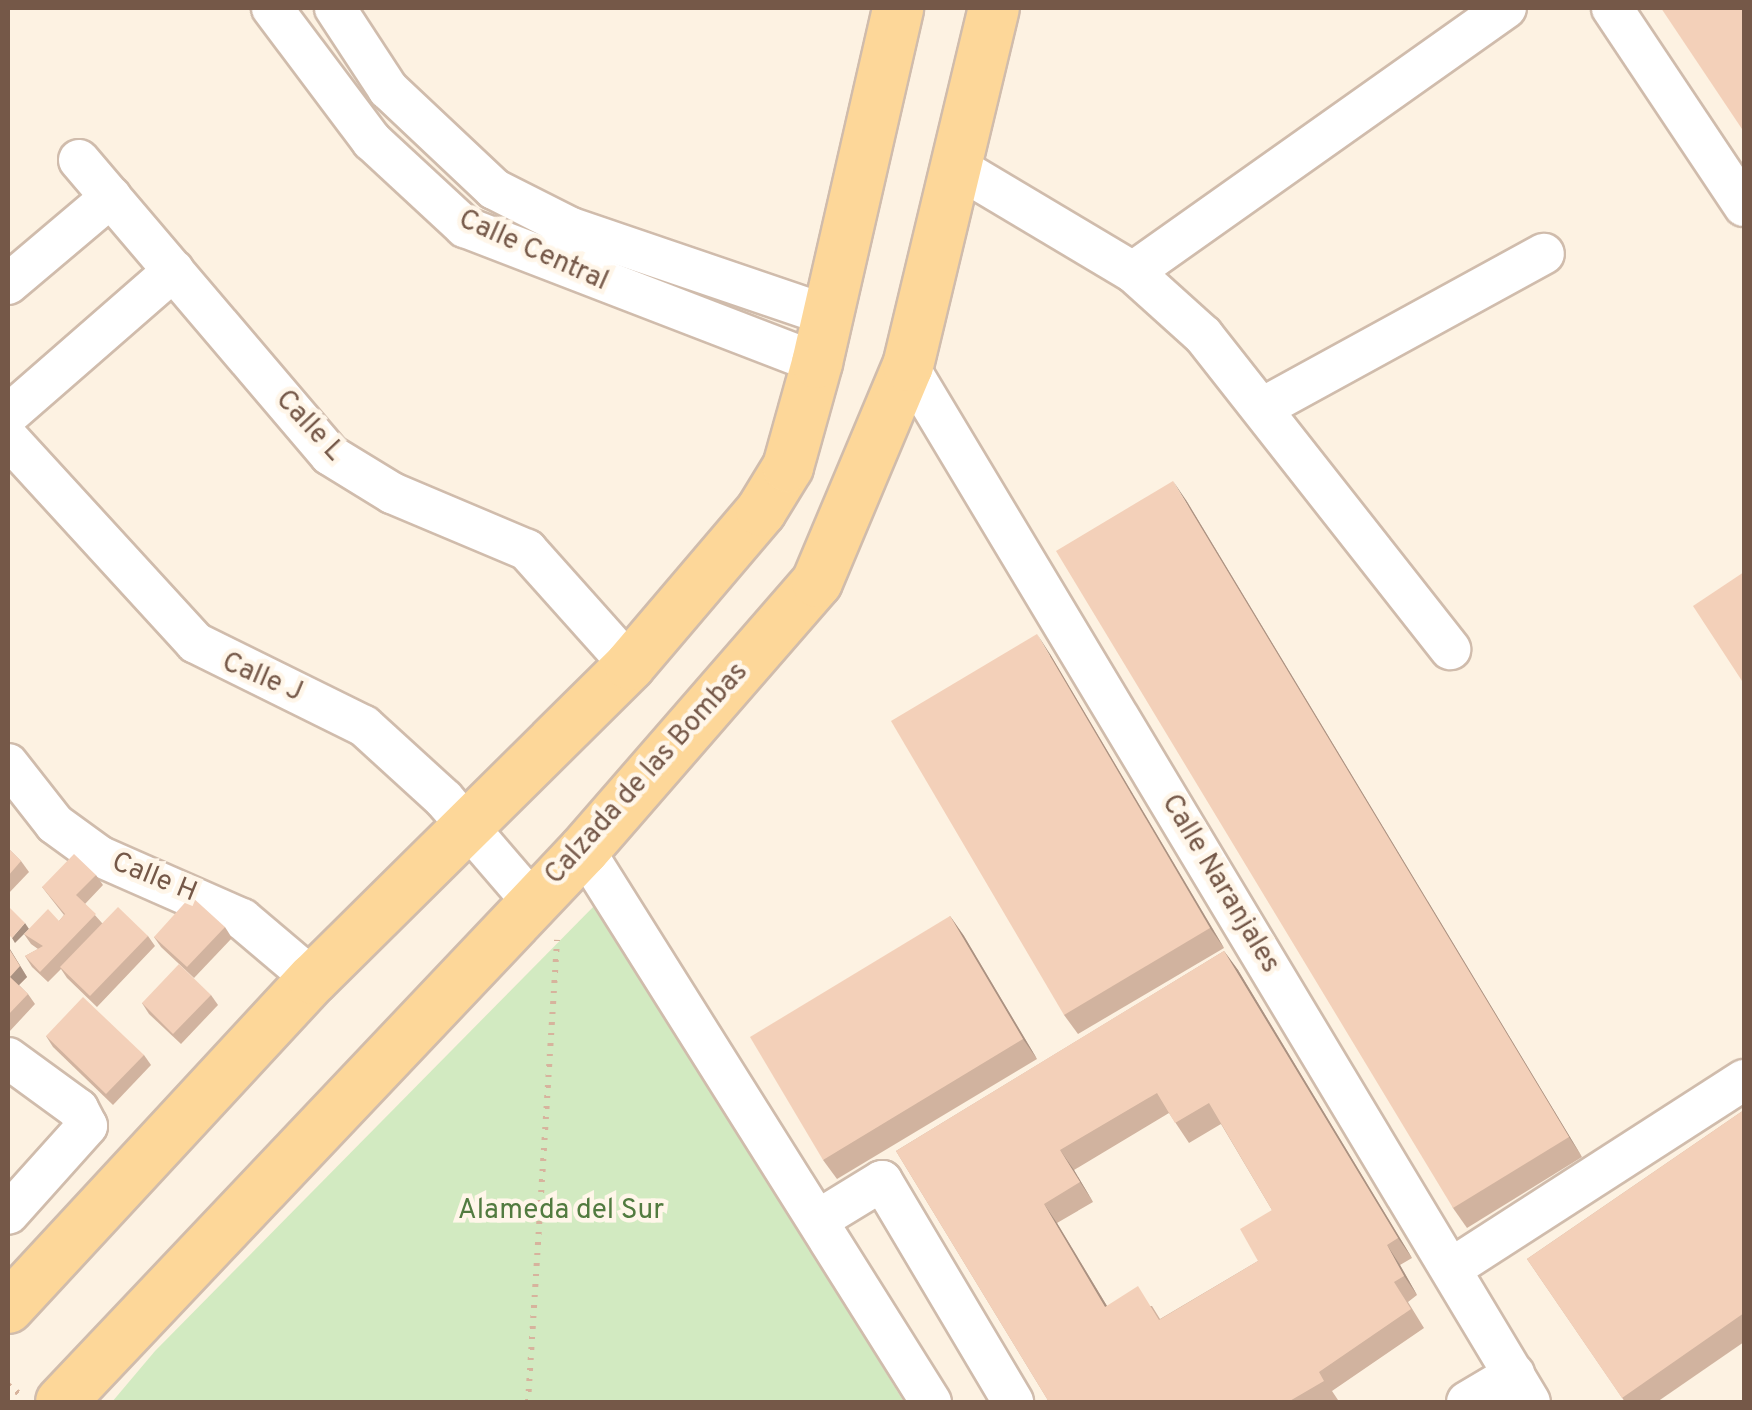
<!DOCTYPE html>
<html>
<head>
<meta charset="utf-8">
<style>
  body { margin:0 }
  #map { position:relative; width:1752px; height:1410px; overflow:hidden; background:#fdf2e2; font-family:Overpass,sans-serif }
  div>[style] { position:absolute }
  .green>* { inset:0; background:#d2eac1 }
  .path>* { height:6px; margin-top:-3px; transform-origin:0; background:repeating-linear-gradient(90deg,#d7b39d 0 2.5px,transparent 0 10.5px) }
  .roads { filter:drop-shadow(2px 0 #d0bcac) drop-shadow(-2px 0 #d0bcac) drop-shadow(0 2px #d0bcac) drop-shadow(0 -2px #d0bcac) }
  .minor>* { height:40px; margin:-20px; padding:0 20px; transform-origin:20px; border-radius:20px; background:#fff }
  .major>* { height:50px; margin:-25px; padding:0 25px; transform-origin:25px; border-radius:25px; background:#fdd799 }
  .wall>* { inset:0; background:#d1b39f }
  .shaded-wall>* { inset:0; background:#aa9282 }
  .building>* { inset:0; background:#f3d0b9 }
  span { translate:-50% -50%; white-space:nowrap; text-align:center; line-height:1.15; -webkit-text-stroke:9px #fff6e9; paint-order:stroke }
  .street-label { font-size:28px; color:#755848 }
  .park-label { font-size:28px; color:#527b40 }
  .frame { position:absolute; inset:0; border:10px solid #755848; pointer-events:none }
</style>
</head>
<body>
<div id="map">
  <div class="green">
    <i style="clip-path:polygon(598px 902px,904px 1402px,112px 1402px,155px 1351px)"></i>
  </div>
  <div class="path">
    <i style="left:8px;top:1385px;width:18px;rotate:38deg"></i>
    <i style="left:528px;top:1402px;width:463px;rotate:-86.4deg"></i>
  </div>
  <div class="roads">
    <div class="minor">
      <i style="left:272px;top:8px;width:166px;rotate:53.1deg"></i>
      <i style="left:372px;top:141px;width:127px;rotate:42.8deg"></i>
      <i style="left:465px;top:227px;width:377px;rotate:21.1deg"></i>
      <i style="left:335px;top:8px;width:97px;rotate:56.8deg"></i>
      <i style="left:388px;top:89px;width:146px;rotate:43.3deg"></i>
      <i style="left:494px;top:189px;width:86px;rotate:26.9deg"></i>
      <i style="left:571px;top:228px;width:273px;rotate:18.8deg"></i>
      <i style="left:1612px;top:8px;width:238px;rotate:56.3deg"></i>
      <i style="left:79px;top:160px;width:387px;rotate:49.6deg"></i>
      <i style="left:330px;top:455px;width:73px;rotate:31.5deg"></i>
      <i style="left:392px;top:493px;width:147px;rotate:22.9deg"></i>
      <i style="left:527px;top:550px;width:154px;rotate:48.2deg"></i>
      <i style="left:955px;top:166px;width:207px;rotate:30.8deg"></i>
      <i style="left:1133px;top:272px;width:94px;rotate:42deg"></i>
      <i style="left:1203px;top:335px;width:400px;rotate:51.8deg"></i>
      <i style="left:1133px;top:272px;width:457px;rotate:-35.3deg"></i>
      <i style="left:8px;top:284px;width:135px;rotate:-40.2deg"></i>
      <i style="left:908px;top:366px;width:1208px;rotate:59.02deg"></i>
      <i style="left:1264px;top:407px;width:319px;rotate:-28.7deg"></i>
      <i style="left:8px;top:415px;width:220px;rotate:-41.1deg"></i>
      <i style="left:8px;top:438px;width:278px;rotate:47.5deg"></i>
      <i style="left:196px;top:643px;width:187px;rotate:26.3deg"></i>
      <i style="left:364px;top:726px;width:108px;rotate:42.4deg"></i>
      <i style="left:444px;top:799px;width:133px;rotate:49.3deg"></i>
      <i style="left:8px;top:764px;width:76px;rotate:51.9deg"></i>
      <i style="left:55px;top:824px;width:54px;rotate:36deg"></i>
      <i style="left:99px;top:856px;width:156px;rotate:23.8deg"></i>
      <i style="left:242px;top:919px;width:93px;rotate:40.2deg"></i>
      <i style="left:584px;top:850px;width:652px;rotate:57.85deg"></i>
      <i style="left:8px;top:1058px;width:87px;rotate:36.1deg"></i>
      <i style="left:78px;top:1109px;width:19px;rotate:62deg"></i>
      <i style="left:87px;top:1126px;width:118px;rotate:131.9deg"></i>
      <i style="left:818px;top:1220px;width:75px;rotate:-31.4deg"></i>
      <i style="left:882px;top:1181px;width:257px;rotate:59.3deg"></i>
      <i style="left:1452px;top:1268px;width:347px;rotate:-32.8deg"></i>
      <i style="left:1467px;top:1402px;width:55px;rotate:-30.8deg"></i>
    </div>
    <div class="major">
      <i style="left:8px;top:1308px;width:449px;rotate:-47.2deg"></i>
      <i style="left:313px;top:979px;width:446px;rotate:-44.7deg"></i>
      <i style="left:630px;top:665px;width:202px;rotate:-49.6deg"></i>
      <i style="left:761px;top:511px;width:52px;rotate:-58.5deg"></i>
      <i style="left:788px;top:467px;width:108px;rotate:-74.4deg"></i>
      <i style="left:817px;top:363px;width:364px;rotate:-77.1deg"></i>
      <i style="left:61px;top:1402px;width:760px;rotate:-46.55deg"></i>
      <i style="left:584px;top:850px;width:355px;rotate:-49deg"></i>
      <i style="left:817px;top:582px;width:234px;rotate:-67.2deg"></i>
      <i style="left:908px;top:366px;width:368px;rotate:-76.5deg"></i>
    </div>
  </div>
  <div class="wall">
    <i style="clip-path:polygon(1186px 500px,1582px 1157px,1467px 1228px,1453px 1208px)"></i>
    <i style="clip-path:polygon(1050px 654px,1224px 948px,1078px 1034px,1064px 1015px)"></i>
    <i style="clip-path:polygon(8px 848px,21px 861px,29px 872px,8px 894px)"></i>
    <i style="clip-path:polygon(96px 875px,103px 885px,85px 904px,102px 923px,148px 936px,155px 946px,97px 1007px,67px 978px,61px 969px,48px 982px,32px 967px,25px 956px,38px 949px,31px 944px,24px 934px,59px 921px,64px 915px,42px 887px)"></i>
    <i style="clip-path:polygon(950px 916px,964px 936px,1037px 1059px,837px 1179px,823px 1160px)"></i>
    <i style="clip-path:polygon(225px 927px,232px 938px,194px 978px,161px 947px,154px 937px)"></i>
    <i style="clip-path:polygon(8px 946px,27px 977px,19px 985px,28px 994px,35px 1004px,9px 1032px)"></i>
    <i style="clip-path:polygon(evenodd,1224px 951px,1238px 970px,1412px 1258px,1400px 1265px,1417px 1295px,1408px 1302px,1424px 1328px,1332px 1391px,1338px 1400px,1334px 1402px,1049px 1402px,896px 1151px,1224px 951px,1169px 1113px,1189px 1143px,1221px 1124px,1272px 1210px,1258px 1261px,1160px 1319px,1152px 1306px,1107px 1306px,1057px 1223px,1093px 1202px,1074px 1170px,1169px 1113px)"></i>
    <i style="clip-path:polygon(211px 995px,218px 1005px,181px 1044px,149px 1014px,142px 1003px)"></i>
    <i style="clip-path:polygon(46px 1036px,144px 1055px,151px 1065px,113px 1105px,53px 1047px)"></i>
    <i style="clip-path:polygon(1744px 1110px,1744px 1342px,1657px 1402px,1625px 1402px,1527px 1259px)"></i>
  </div>
  <div class="shaded-wall">
    <i style="clip-path:polygon(1173px 481px,1186px 500px,1582px 1157px,1569px 1137px)"></i>
    <i style="clip-path:polygon(1037px 634px,1050px 654px,1224px 948px,1210px 928px)"></i>
    <i style="clip-path:polygon(950px 916px,964px 936px,1037px 1059px,1023px 1039px)"></i>
    <i style="clip-path:polygon(25px 923px,29px 929px,15px 943px,12px 938px)"></i>
    <i style="clip-path:polygon(8px 946px,27px 977px,17px 987px,10px 977px)"></i>
    <i style="clip-path:polygon(1224px 951px,1238px 970px,1412px 1258px,1398px 1238px)"></i>
    <i style="clip-path:polygon(1060px 1150px,1074px 1170px,1093px 1202px,1080px 1182px)"></i>
    <i style="clip-path:polygon(1044px 1204px,1057px 1223px,1119px 1326px,1105px 1307px)"></i>
    <i style="clip-path:polygon(1387px 1245px,1400px 1265px,1417px 1295px,1404px 1276px)"></i>
  </div>
  <div class="building">
    <i style="clip-path:polygon(1661px 8px,1744px 8px,1744px 132px)"></i>
    <i style="clip-path:polygon(1173px 481px,1569px 1137px,1453px 1208px,1056px 551px)"></i>
    <i style="clip-path:polygon(1744px 572px,1744px 684px,1693px 606px)"></i>
    <i style="clip-path:polygon(1037px 634px,1210px 928px,1064px 1015px,891px 721px)"></i>
    <i style="clip-path:polygon(8px 848px,21px 861px,8px 876px)"></i>
    <i style="clip-path:polygon(74px 854px,96px 875px,76px 895px,96px 914px,40px 972px,25px 956px,43px 946px,24px 934px,48px 909px,59px 921px,65px 914px,42px 887px)"></i>
    <i style="clip-path:polygon(191px 896px,225px 927px,187px 967px,154px 937px)"></i>
    <i style="clip-path:polygon(8px 906px,25px 923px,12px 938px,8px 934px)"></i>
    <i style="clip-path:polygon(118px 907px,148px 936px,90px 996px,60px 967px)"></i>
    <i style="clip-path:polygon(950px 916px,1023px 1039px,823px 1160px,750px 1037px)"></i>
    <i style="clip-path:polygon(8px 947px,20px 966px,10px 977px,28px 994px,8px 1015px)"></i>
    <i style="clip-path:polygon(evenodd,1224px 951px,1398px 1238px,1387px 1245px,1404px 1276px,1394px 1282px,1411px 1309px,1319px 1372px,1324px 1381px,1288px 1402px,1049px 1402px,896px 1151px,1224px 951px,1157px 1093px,1175px 1123px,1209px 1103px,1272px 1210px,1240px 1229px,1258px 1261px,1159px 1320px,1138px 1286px,1105px 1307px,1044px 1204px,1080px 1182px,1060px 1150px,1157px 1093px)"></i>
    <i style="clip-path:polygon(179px 964px,211px 995px,173px 1034px,142px 1003px)"></i>
    <i style="clip-path:polygon(83px 997px,144px 1055px,106px 1094px,46px 1036px)"></i>
    <i style="clip-path:polygon(1744px 1110px,1744px 1313px,1622px 1398px,1527px 1259px)"></i>
  </div>
  <div class="street-label">
    <span style="left:533px;top:251px;rotate:24deg">Calle Central</span>
    <span style="left:309px;top:426px;rotate:47deg">Calle L</span>
    <span style="left:262px;top:678px;rotate:23deg">Calle J</span>
    <span style="left:647px;top:774px;rotate:-48deg">Calzada de las Bombas</span>
    <span style="left:154px;top:878px;rotate:22deg">Calle H</span>
    <span style="left:1220px;top:884px;rotate:59deg">Calle Naranjales</span>
  </div>
  <div class="park-label">
    <span style="left:561px;top:1211px">Alameda del Sur</span>
  </div>
  <div class="frame"></div>
</div>
</body>
</html>
